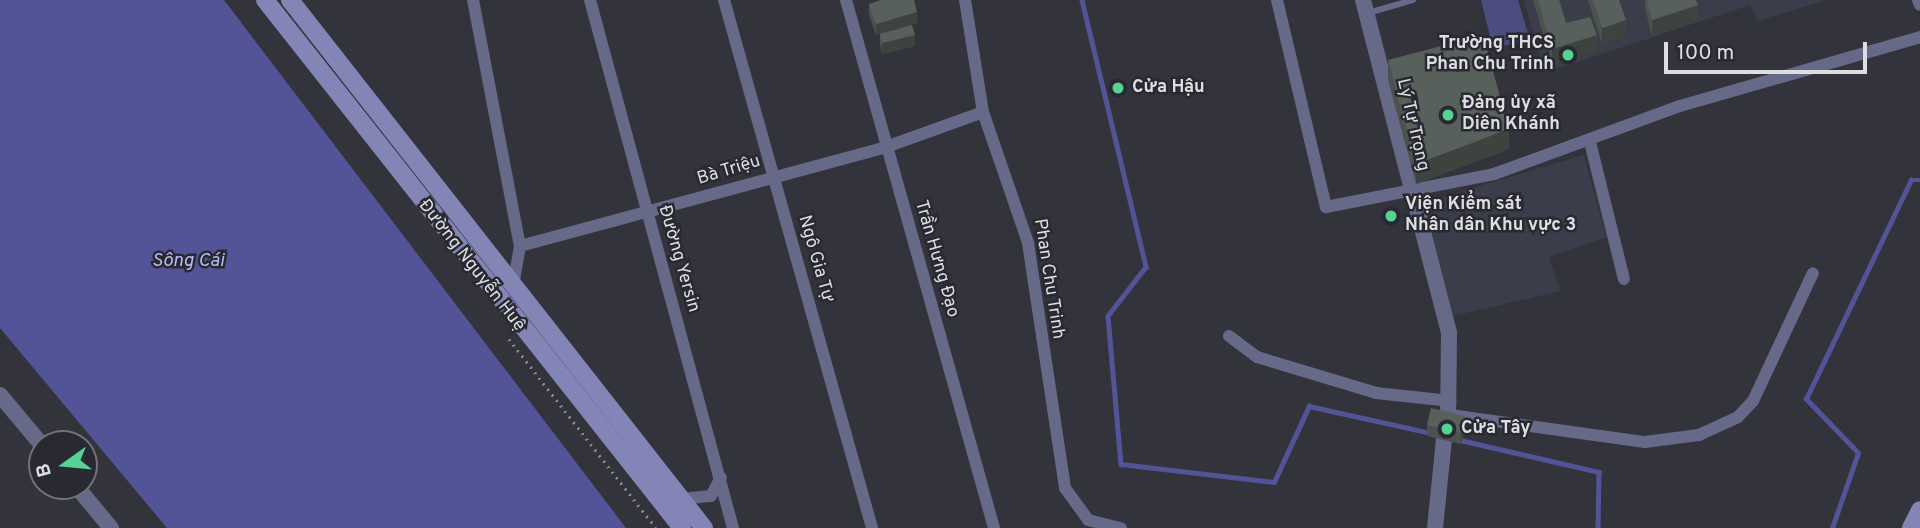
<!DOCTYPE html>
<html>
<head>
<meta charset="utf-8">
<style>
  body { margin:0 }
  #map { position:relative; width:1920px; height:528px; overflow:hidden; background:#33343b; font-family:Overpass,sans-serif }
  div>[style] { position:absolute }
  .built>* { inset:0; background:#3c3d4a }
  .green>* { inset:0; background:#4c4d7f }
  .water>* { inset:0; background:#535397 }
  .stream>* { height:4.5px; margin:-2.25px; padding:0 2.25px; transform-origin:2.25px; border-radius:2.25px; background:#535397 }
  .path>* { height:2.5px; margin-top:-1.25px; transform-origin:0; background:repeating-linear-gradient(90deg,#89898f 0 2px,transparent 0 7px) }
  .service>* { height:6px; margin:-3px; padding:0 3px; transform-origin:3px; border-radius:3px; background:#676988 }
  .minor>* { height:12px; margin:-6px; padding:0 6px; transform-origin:6px; border-radius:6px; background:#676988 }
  .tertiary>* { height:16px; margin:-8px; padding:0 8px; transform-origin:8px; border-radius:8px; background:#676988 }
  .secondary>* { height:18px; margin:-9px; padding:0 9px; transform-origin:9px; border-radius:9px; background:#8385b6 }
  .wall>* { inset:0; background:#4c534e }
  .shaded-wall>* { inset:0; background:#3e4340 }
  .building>* { inset:0; background:#58605b }
  .dots>* { width:19px; height:19px; translate:-50% -50%; box-sizing:border-box; border:4px solid #292a31; border-radius:50% }
  span { translate:-50% -50%; white-space:nowrap; text-align:center; line-height:1.15; -webkit-text-stroke:5px #292a31; paint-order:stroke }
  .poi-label { font-size:18px; color:#dedee2; font-weight:700 }
  .right { translate:-100% -50%; text-align:right }
  .left { translate:0 -50%; text-align:left }
  .street-label { font-size:18px; color:#dedee2 }
  .water-label { font-size:19px; color:#b8bbf6; font-style:italic }
  .north { position:absolute; left:28px; top:430px; width:70px; height:70px; box-sizing:border-box; background:#292a31; border:2px solid #717278; border-radius:50%; rotate:255deg; font-size:19px; font-weight:700; line-height:28px; text-align:center; color:#dedee2 }
  .north::after { content:''; display:block; margin:auto; width:24px; height:32px; background:#54d395; clip-path:polygon(50% 0,100% 100%,50% 72%,0 100%) }
  .scale { position:absolute; left:1664px; top:42px; width:203px; height:32px; box-sizing:border-box; border:4px solid #dedee2; border-top:0; padding-left:9px; font-size:21px; line-height:24px; white-space:nowrap; color:#dedee2; -webkit-text-stroke:5px #292a31; paint-order:stroke }
</style>
</head>
<body>
<div id="map">
  <div class="built">
    <i style="clip-path:polygon(1524px 0,1826px 0,1758px 21px,1750px 5px,1544px 73px)"></i>
    <i style="clip-path:polygon(1584px 155px,1606px 237px,1549px 257px,1560px 291px,1453px 316px,1422px 203px)"></i>
  </div>
  <div class="green">
    <i style="clip-path:polygon(1481px 0,1518px 0,1530px 40px,1493px 48px)"></i>
  </div>
  <div class="water">
    <i style="clip-path:polygon(0 0,224px 0,626px 528px,167px 528px,0 328px)"></i>
  </div>
  <div class="stream">
    <i style="left:1082px;top:0;width:275px;rotate:76.5deg"></i>
    <i style="left:1146px;top:267px;width:62px;rotate:127.8deg"></i>
    <i style="left:1108px;top:316px;width:149px;rotate:85deg"></i>
    <i style="left:1121px;top:464px;width:154px;rotate:6.7deg"></i>
    <i style="left:1274px;top:482px;width:84px;rotate:-65.3deg"></i>
    <i style="left:1309px;top:406px;width:125px;rotate:12.5deg"></i>
    <i style="left:1456px;top:439px;width:147px;rotate:13deg"></i>
    <i style="left:1599px;top:472px;width:56px;rotate:91deg"></i>
    <i style="left:1832px;top:528px;width:79px;rotate:-70.9deg"></i>
    <i style="left:1858px;top:453px;width:75px;rotate:-133.9deg"></i>
    <i style="left:1806px;top:399px;width:243px;rotate:-64.4deg"></i>
    <i style="left:1911px;top:180px;width:9px"></i>
  </div>
  <div class="path">
    <i style="left:509px;top:339px;width:239px;rotate:52.1deg"></i>
  </div>
  <div class="service">
    <i style="left:1368px;top:13px;width:47px;rotate:-16.1deg"></i>
  </div>
  <div class="minor">
    <i style="left:473px;top:0;width:250px;rotate:79.2deg"></i>
    <i style="left:520px;top:246px;width:39px;rotate:100deg"></i>
    <i style="left:590px;top:0;width:547px;rotate:74.85deg"></i>
    <i style="left:724px;top:0;width:548px;rotate:74.34deg"></i>
    <i style="left:846px;top:0;width:548px;rotate:74.34deg"></i>
    <i style="left:965px;top:0;width:113px;rotate:80.9deg"></i>
    <i style="left:983px;top:112px;width:139px;rotate:71deg"></i>
    <i style="left:1028px;top:243px;width:248px;rotate:81.4deg"></i>
    <i style="left:1065px;top:488px;width:39px;rotate:54deg"></i>
    <i style="left:1088px;top:520px;width:34px;rotate:14deg"></i>
    <i style="left:1277px;top:0;width:213px;rotate:76.7deg"></i>
    <i style="left:1326px;top:207px;width:171px;rotate:-11.1deg"></i>
    <i style="left:1494px;top:174px;width:198px;rotate:-20.1deg"></i>
    <i style="left:1680px;top:106px;width:250px;rotate:-16deg"></i>
    <i style="left:1918px;top:0;width:5px;rotate:68deg"></i>
    <i style="left:1590px;top:142px;width:141px;rotate:76.1deg"></i>
    <i style="left:520px;top:246px;width:379px;rotate:-15.1deg"></i>
    <i style="left:886px;top:147px;width:103px;rotate:-19.8deg"></i>
    <i style="left:1229px;top:336px;width:35px;rotate:37deg"></i>
    <i style="left:1257px;top:357px;width:124px;rotate:16.8deg"></i>
    <i style="left:1376px;top:393px;width:75px;rotate:6.1deg"></i>
    <i style="left:1450px;top:415px;width:197px;rotate:7.9deg"></i>
    <i style="left:1645px;top:442px;width:54px;rotate:-7.4deg"></i>
    <i style="left:1699px;top:435px;width:43px;rotate:-24.8deg"></i>
    <i style="left:1738px;top:417px;width:22px;rotate:-47deg"></i>
    <i style="left:1753px;top:401px;width:141px;rotate:-64.9deg"></i>
    <i style="left:681px;top:499px;width:30px;rotate:-6deg"></i>
    <i style="left:711px;top:496px;width:21px;rotate:-62deg"></i>
  </div>
  <div class="tertiary">
    <i style="left:1363px;top:0;width:344px;rotate:75.5deg"></i>
    <i style="left:1449px;top:333px;width:90px;rotate:90.6deg"></i>
    <i style="left:0;top:395px;width:65px;rotate:50deg"></i>
    <i style="left:76px;top:486px;width:55px;rotate:50.2deg"></i>
    <i style="left:1435px;top:528px;width:88px;rotate:-84.2deg"></i>
  </div>
  <div class="secondary">
    <i style="left:265px;top:0;width:673px;rotate:51.7deg"></i>
    <i style="left:290px;top:0;width:671px;rotate:51.9deg"></i>
    <i style="left:1911px;top:528px;width:20px;rotate:-63deg"></i>
  </div>
  <div class="wall">
    <i style="clip-path:polygon(1533px 0,1559px 0,1566px 23px,1597px 51px,1552px 65px)"></i>
    <i style="clip-path:polygon(1588px 0,1619px 0,1626px 36px,1602px 44px)"></i>
    <i style="clip-path:polygon(1645px 0,1696px 0,1698px 21px,1652px 36px,1645px 8px)"></i>
    <i style="clip-path:polygon(869px 4px,917px 23px,890px 31px,915px 46px,882px 54px,880px 44px,880px 34px,876px 35px,869px 15px)"></i>
    <i style="clip-path:polygon(1388px 60px,1509px 149px,1416px 184px,1388px 80px)"></i>
    <i style="clip-path:polygon(1427px 425px,1465px 427px,1461px 444px,1427px 436px)"></i>
  </div>
  <div class="shaded-wall">
    <i style="clip-path:polygon(1698px 5px,1698px 21px,1652px 36px,1652px 20px)"></i>
    <i style="clip-path:polygon(917px 12px,917px 23px,876px 35px,876px 24px)"></i>
    <i style="clip-path:polygon(1626px 20px,1626px 36px,1602px 44px,1602px 28px)"></i>
    <i style="clip-path:polygon(915px 35px,915px 46px,882px 54px,882px 43px)"></i>
    <i style="clip-path:polygon(1597px 35px,1597px 51px,1552px 65px,1552px 49px)"></i>
    <i style="clip-path:polygon(1509px 129px,1509px 149px,1416px 184px,1416px 164px)"></i>
    <i style="clip-path:polygon(1465px 416px,1465px 427px,1461px 444px,1461px 433px)"></i>
  </div>
  <div class="building">
    <i style="clip-path:polygon(881px 0,914px 0,917px 12px,876px 24px,869px 4px)"></i>
    <i style="clip-path:polygon(1538px 0,1559px 0,1566px 23px,1590px 17px,1597px 35px,1552px 49px)"></i>
    <i style="clip-path:polygon(1593px 0,1619px 0,1626px 20px,1602px 28px)"></i>
    <i style="clip-path:polygon(1647px 0,1696px 0,1698px 5px,1652px 20px)"></i>
    <i style="clip-path:polygon(912px 25px,915px 35px,882px 43px,880px 34px)"></i>
    <i style="clip-path:polygon(1483px 35px,1509px 129px,1416px 164px,1388px 60px)"></i>
    <i style="clip-path:polygon(1431px 408px,1465px 416px,1461px 433px,1427px 425px)"></i>
  </div>
  <div class="dots">
    <i style="left:1568px;top:55px;background:#54d395"></i>
    <i style="left:1118px;top:88px;background:#54d395"></i>
    <i style="left:1448px;top:115px;background:#54d395"></i>
    <i style="left:1391px;top:216px;background:#54d395"></i>
    <i style="left:1447px;top:429px;background:#54d395"></i>
  </div>
  <div class="poi-label">
    <span class="right" style="left:1554px;top:55px">Trường THCS<br>Phan Chu Trinh</span>
    <span class="left" style="left:1132px;top:88px">Cửa Hậu</span>
    <span class="left" style="left:1462px;top:115px">Đảng ủy xã<br>Diên Khánh</span>
    <span class="left" style="left:1405px;top:216px">Viện Kiểm sát<br>Nhân dân Khu vực 3</span>
    <span class="left" style="left:1461px;top:429px">Cửa Tây</span>
  </div>
  <div class="street-label">
    <span style="left:1412px;top:125px;rotate:77deg">Lý Tự Trọng</span>
    <span style="left:729px;top:171px;rotate:-17deg">Bà Triệu</span>
    <span style="left:678px;top:259px;rotate:74deg">Đường Yersin</span>
    <span style="left:815px;top:259px;rotate:74deg">Ngô Gia Tự</span>
    <span style="left:936px;top:259px;rotate:74deg">Trần Hưng Đạo</span>
    <span style="left:471px;top:266px;rotate:52deg">Đường Nguyễn Huệ</span>
    <span style="left:1048px;top:279px;rotate:81deg">Phan Chu Trinh</span>
  </div>
  <div class="water-label">
    <span style="left:188px;top:262px">Sông Cái</span>
  </div>
  <div class="north">B</div>
  <div class="scale">100 m</div>
</div>
</body>
</html>
